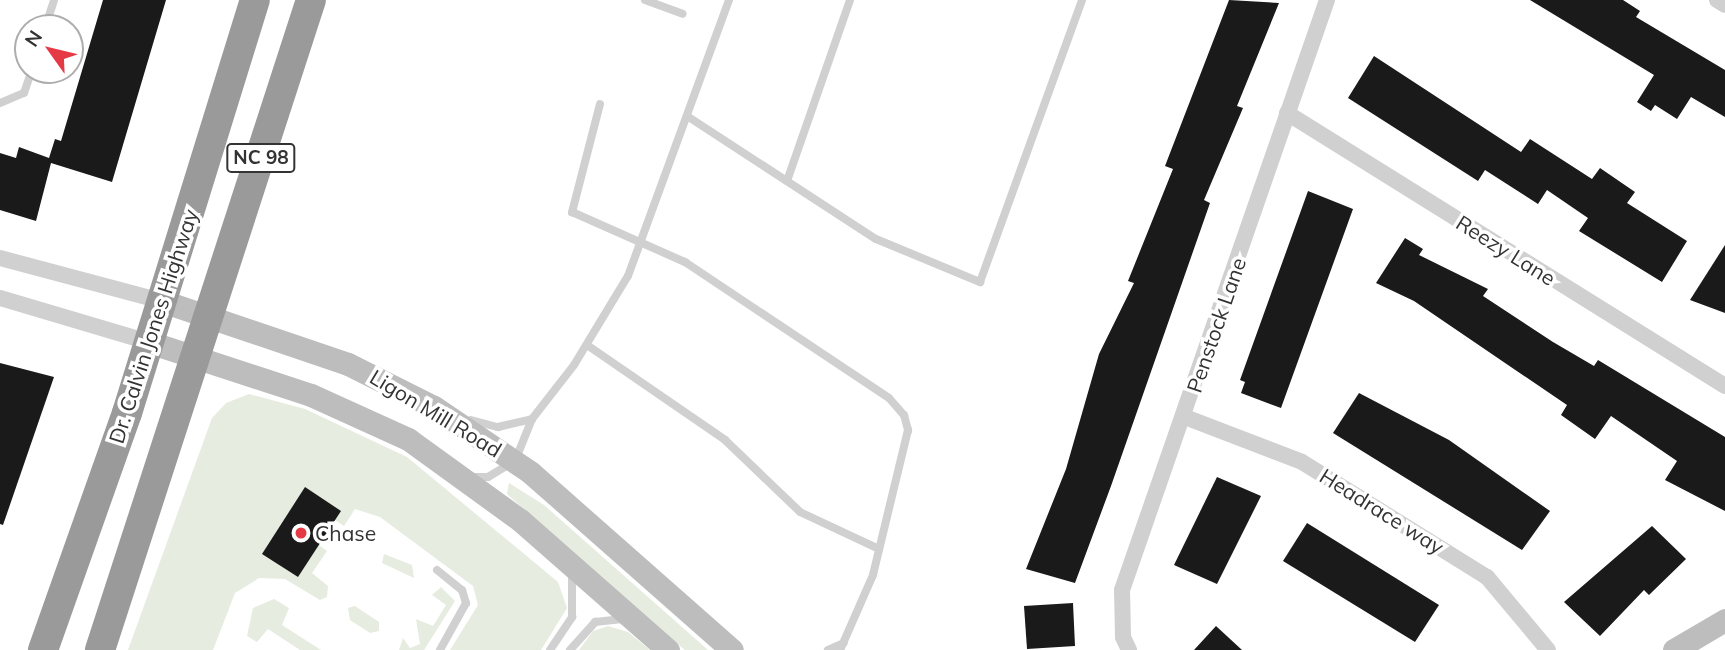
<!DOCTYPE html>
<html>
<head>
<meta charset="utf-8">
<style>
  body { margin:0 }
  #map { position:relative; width:1725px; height:650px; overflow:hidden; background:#fff; font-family:Mulish,sans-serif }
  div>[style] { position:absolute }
  .green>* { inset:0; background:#e6ecdf }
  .building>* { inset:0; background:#1a1a1a }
  .lane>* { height:8px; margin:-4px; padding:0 4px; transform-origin:4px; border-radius:4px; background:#d0d0d0 }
  .street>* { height:16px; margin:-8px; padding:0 8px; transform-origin:8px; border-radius:8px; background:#d0d0d0 }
  .secondary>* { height:23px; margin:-11.5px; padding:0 11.5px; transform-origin:11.5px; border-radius:11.5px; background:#bdbdbd }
  .highway>* { height:30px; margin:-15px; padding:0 15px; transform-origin:15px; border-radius:15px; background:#9a9a9a }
  .dots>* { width:19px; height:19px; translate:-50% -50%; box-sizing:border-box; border:4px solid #fff; border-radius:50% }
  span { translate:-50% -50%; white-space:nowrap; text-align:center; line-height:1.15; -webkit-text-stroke:7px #fff; paint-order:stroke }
  .shield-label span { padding:2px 5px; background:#fff; border:2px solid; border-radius:5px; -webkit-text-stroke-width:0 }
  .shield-label { font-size:19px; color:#333; font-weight:700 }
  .street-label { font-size:21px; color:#333 }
  .poi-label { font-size:21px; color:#333 }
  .left { translate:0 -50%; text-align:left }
  .north { position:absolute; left:14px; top:14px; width:70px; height:70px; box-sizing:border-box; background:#fff; border:2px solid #adadad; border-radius:50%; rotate:304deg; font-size:19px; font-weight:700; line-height:28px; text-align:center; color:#333 }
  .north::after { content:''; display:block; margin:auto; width:24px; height:32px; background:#e63946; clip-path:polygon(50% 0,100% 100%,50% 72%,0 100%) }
</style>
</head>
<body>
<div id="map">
  <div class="green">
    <i style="clip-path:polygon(249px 394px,305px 409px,407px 457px,558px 582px,567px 608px,541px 650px,450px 650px,478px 605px,473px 586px,380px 517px,355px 509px,344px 526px,335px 520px,341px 511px,298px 577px,319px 545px,327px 551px,312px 573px,328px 586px,327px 597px,320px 600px,285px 579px,259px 578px,235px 593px,213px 650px,128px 650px,212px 418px,226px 403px)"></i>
    <i style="clip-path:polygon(509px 483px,544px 505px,708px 650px,685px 650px,667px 635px,507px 494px)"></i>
    <i style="clip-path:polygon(384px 554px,412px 565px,414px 578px,382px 563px)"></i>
    <i style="clip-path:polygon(441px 587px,455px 601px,424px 650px,399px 650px,403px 638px,410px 648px,420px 644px,416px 619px,433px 626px,446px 605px,432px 595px)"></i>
    <i style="clip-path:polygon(274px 599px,289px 608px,282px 625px,321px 650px,300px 650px,268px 629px,257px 642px,247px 636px,253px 608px)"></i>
    <i style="clip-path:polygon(355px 606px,379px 622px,379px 631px,370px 633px,350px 620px,348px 608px)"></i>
    <i style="clip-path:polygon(608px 626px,628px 632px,650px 650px,579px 650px,593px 631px)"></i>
  </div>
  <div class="building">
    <i style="clip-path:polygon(103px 0,166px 0,112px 182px,51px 163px,36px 221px,0 210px,0 153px,16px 158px,19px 147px,49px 158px,55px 139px,61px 141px)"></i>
    <i style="clip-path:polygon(1229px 0,1279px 3px,1237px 106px,1243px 108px,1204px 200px,1210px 203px,1111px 486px,1075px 583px,1026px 569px,1066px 469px,1099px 354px,1134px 283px,1128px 281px,1173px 169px,1165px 166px)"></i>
    <i style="clip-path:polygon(1530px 0,1623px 0,1640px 11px,1636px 17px,1725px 70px,1725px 117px,1691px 97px,1677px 119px,1655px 105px,1651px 111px,1637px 102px,1654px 75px)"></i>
    <i style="clip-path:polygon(1374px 56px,1521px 152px,1530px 139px,1592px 179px,1600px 168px,1635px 192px,1627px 203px,1687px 241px,1662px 282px,1579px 231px,1588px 218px,1547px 190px,1538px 204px,1485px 170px,1478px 181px,1348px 98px)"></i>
    <i style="clip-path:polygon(1308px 191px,1353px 209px,1281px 408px,1241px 393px,1245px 382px,1240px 380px)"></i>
    <i style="clip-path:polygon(1405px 238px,1423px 249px,1419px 255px,1488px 289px,1483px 296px,1553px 342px,1594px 366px,1598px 360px,1725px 437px,1725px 511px,1665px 480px,1677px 461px,1611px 416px,1595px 439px,1561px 415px,1567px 405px,1414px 301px,1376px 283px)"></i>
    <i style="clip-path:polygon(1725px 245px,1725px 313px,1690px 300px)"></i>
    <i style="clip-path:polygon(0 363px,54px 377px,3px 525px,0 524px)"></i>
    <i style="clip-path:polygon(1359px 393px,1449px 440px,1550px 511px,1522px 550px,1333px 433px)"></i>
    <i style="clip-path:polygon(1217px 477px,1261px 496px,1217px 584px,1174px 565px)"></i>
    <i style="clip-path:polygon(305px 487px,341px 511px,298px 577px,262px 554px)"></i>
    <i style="clip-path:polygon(1307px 523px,1439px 605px,1415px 642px,1283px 561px)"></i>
    <i style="clip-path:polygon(1652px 526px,1686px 559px,1649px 595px,1644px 590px,1600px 636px,1564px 602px)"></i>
    <i style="clip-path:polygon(1073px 603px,1075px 646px,1027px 649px,1024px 606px)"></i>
    <i style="clip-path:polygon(1216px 626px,1242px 650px,1194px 650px)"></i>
  </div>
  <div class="lane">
    <i style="left:645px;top:0;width:40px;rotate:20.2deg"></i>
    <i style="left:45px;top:28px;width:29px;rotate:-72deg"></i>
    <i style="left:0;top:103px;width:26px;rotate:-23deg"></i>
    <i style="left:24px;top:93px;width:24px;rotate:-71deg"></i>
    <i style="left:600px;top:104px;width:112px;rotate:104.5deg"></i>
    <i style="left:572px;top:212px;width:124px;rotate:23.9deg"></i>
    <i style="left:685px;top:262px;width:245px;rotate:33.7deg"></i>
    <i style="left:889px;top:398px;width:23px;rotate:49deg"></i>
    <i style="left:904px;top:415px;width:16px;rotate:75deg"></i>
    <i style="left:908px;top:430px;width:149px;rotate:103.6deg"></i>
    <i style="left:873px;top:575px;width:82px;rotate:113.7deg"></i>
    <i style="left:687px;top:116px;width:225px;rotate:33.1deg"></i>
    <i style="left:876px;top:239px;width:113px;rotate:22.5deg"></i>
    <i style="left:980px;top:282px;width:300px;rotate:-70.1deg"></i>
    <i style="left:787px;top:181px;width:192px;rotate:-70.8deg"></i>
    <i style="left:587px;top:345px;width:168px;rotate:34.5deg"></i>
    <i style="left:725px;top:440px;width:104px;rotate:43.8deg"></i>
    <i style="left:800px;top:512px;width:87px;rotate:25.1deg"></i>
    <i style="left:471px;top:420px;width:28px;rotate:15deg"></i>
    <i style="left:498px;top:427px;width:35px;rotate:-13deg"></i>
    <i style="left:469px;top:477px;width:19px"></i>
    <i style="left:488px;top:477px;width:31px;rotate:-31deg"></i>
    <i style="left:515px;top:461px;width:45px;rotate:-68deg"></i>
    <i style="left:532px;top:419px;width:68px;rotate:-52.1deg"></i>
    <i style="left:574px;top:365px;width:104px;rotate:-58.8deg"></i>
    <i style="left:628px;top:276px;width:294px;rotate:-69.9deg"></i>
    <i style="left:437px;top:570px;width:32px;rotate:39deg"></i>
    <i style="left:462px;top:590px;width:14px;rotate:73deg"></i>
    <i style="left:466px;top:603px;width:54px;rotate:119deg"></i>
    <i style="left:550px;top:650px;width:40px;rotate:-56deg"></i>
    <i style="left:572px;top:617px;width:42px;rotate:-90deg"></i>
    <i style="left:570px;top:650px;width:38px;rotate:-48deg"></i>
    <i style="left:595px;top:622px;width:28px;rotate:-6deg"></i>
    <i style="left:828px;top:650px;width:17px;rotate:-24deg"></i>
  </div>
  <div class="street">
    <i style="left:1717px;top:0;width:9px;rotate:32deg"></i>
    <i style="left:1287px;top:113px;width:516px;rotate:31.93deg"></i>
    <i style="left:0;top:258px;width:168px;rotate:14.9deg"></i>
    <i style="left:0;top:298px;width:155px;rotate:16.5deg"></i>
    <i style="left:1185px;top:417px;width:125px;rotate:21deg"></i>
    <i style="left:1302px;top:462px;width:218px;rotate:31.9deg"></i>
    <i style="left:1487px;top:577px;width:95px;rotate:50.1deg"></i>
    <i style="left:1129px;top:650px;width:14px;rotate:-115deg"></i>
    <i style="left:1123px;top:637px;width:47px;rotate:-91.2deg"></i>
    <i style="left:1122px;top:590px;width:625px;rotate:-70.84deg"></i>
  </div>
  <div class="secondary">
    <i style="left:162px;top:301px;width:196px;rotate:18.7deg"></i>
    <i style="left:348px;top:364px;width:96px;rotate:26.6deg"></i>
    <i style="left:434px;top:407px;width:116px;rotate:34.1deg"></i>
    <i style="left:530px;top:472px;width:269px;rotate:41.4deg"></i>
    <i style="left:149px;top:342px;width:170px;rotate:18.1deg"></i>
    <i style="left:311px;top:395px;width:107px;rotate:24.4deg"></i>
    <i style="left:408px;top:439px;width:138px;rotate:35.9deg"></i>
    <i style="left:520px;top:520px;width:197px;rotate:41.3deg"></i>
    <i style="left:1674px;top:650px;width:59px;rotate:-30.5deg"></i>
  </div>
  <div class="highway">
    <i style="left:43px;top:650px;width:251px;rotate:-70.5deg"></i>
    <i style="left:127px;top:413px;width:432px;rotate:-72.8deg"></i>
    <i style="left:100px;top:650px;width:683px;rotate:-72.02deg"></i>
  </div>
  <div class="dots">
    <i style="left:301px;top:533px;background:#e63946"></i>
  </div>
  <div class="shield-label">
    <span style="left:261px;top:158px">NC 98</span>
  </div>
  <div class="street-label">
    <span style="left:1506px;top:250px;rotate:32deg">Reezy Lane</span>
    <span style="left:1216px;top:325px;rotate:-71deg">Penstock Lane</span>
    <span style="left:153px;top:326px;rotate:-72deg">Dr. Calvin Jones Highway</span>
    <span style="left:436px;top:413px;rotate:31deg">Ligon Mill Road</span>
    <span style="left:1382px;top:511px;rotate:32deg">Headrace way</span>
  </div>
  <div class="poi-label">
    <span class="left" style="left:315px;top:533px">Chase</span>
  </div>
  <div class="north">N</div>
</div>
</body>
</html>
